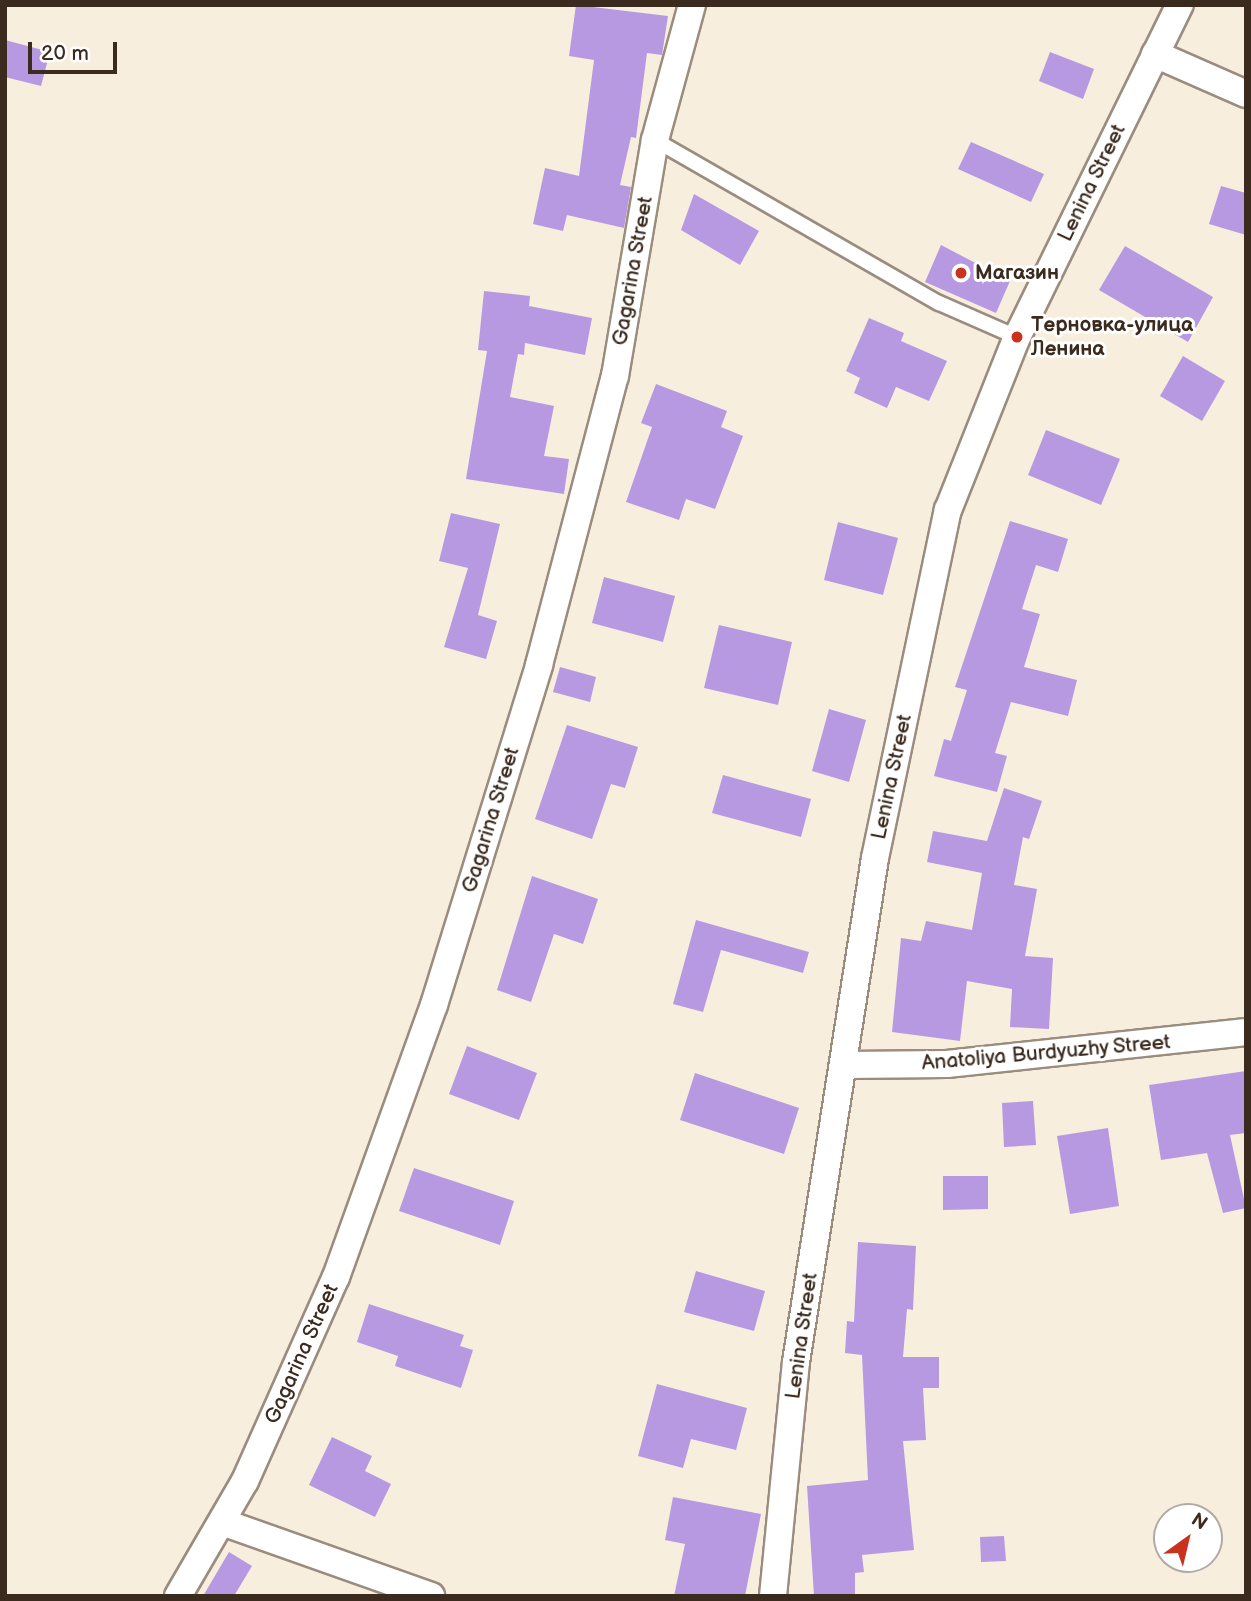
<!DOCTYPE html>
<html>
<head>
<meta charset="utf-8">
<style>
  body { margin:0 }
  #map { position:relative; width:1251px; height:1601px; overflow:hidden; background:#f8eede; font-family:"Balsamiq Sans",sans-serif }
  div>[style] { position:absolute }
  .building>* { inset:0; background:#b799e2 }
  .roads { filter:drop-shadow(2px 0 #9a8c7e) drop-shadow(-2px 0 #9a8c7e) drop-shadow(0 2px #9a8c7e) drop-shadow(0 -2px #9a8c7e) }
  .service>* { height:14px; margin:-7px; padding:0 7px; transform-origin:7px; border-radius:7px; background:#fff }
  .minor>* { height:26px; margin:-13px; padding:0 13px; transform-origin:13px; border-radius:13px; background:#fff }
  .dots>* { width:19px; height:19px; translate:-50% -50%; box-sizing:border-box; border:4px solid #fff; border-radius:50% }
  span { translate:-50% -50%; white-space:nowrap; text-align:center; line-height:1.15; -webkit-text-stroke:6px #fff; paint-order:stroke }
  .street-label { font-size:21px; color:#3b2a1e }
  .poi-label { font-size:21px; color:#3b2a1e; font-weight:700 }
  .left { translate:0 -50%; text-align:left }
  .frame { position:absolute; inset:0; border:7px solid #3b2a1e; pointer-events:none }
  .north { position:absolute; left:1153px; top:1503px; width:70px; height:70px; box-sizing:border-box; background:#fff; border:2px solid #b1aaa5; border-radius:50%; rotate:34deg; font-size:19px; font-weight:700; line-height:28px; text-align:center; color:#3b2a1e }
  .north::after { content:''; display:block; margin:auto; width:24px; height:32px; background:#c8321e; clip-path:polygon(50% 0,100% 100%,50% 72%,0 100%) }
  .scale { position:absolute; left:28px; top:42px; width:89px; height:32px; box-sizing:border-box; border:4px solid #3b2a1e; border-top:0; padding-left:9px; font-size:21px; line-height:24px; white-space:nowrap; color:#3b2a1e; -webkit-text-stroke:5px #fff; paint-order:stroke }
</style>
</head>
<body>
<div id="map">
  <div class="building">
    <i style="clip-path:polygon(576px 5px,668px 16px,662px 55px,647px 53px,636px 138px,631px 137px,620px 185px,631px 187px,624px 228px,567px 215px,563px 231px,533px 224px,545px 168px,579px 176px,594px 60px,569px 56px)"></i>
    <i style="clip-path:polygon(5px 40px,50px 52px,41px 86px,5px 77px)"></i>
    <i style="clip-path:polygon(1050px 52px,1094px 69px,1083px 99px,1039px 81px)"></i>
    <i style="clip-path:polygon(971px 142px,1044px 174px,1031px 202px,958px 169px)"></i>
    <i style="clip-path:polygon(1221px 186px,1246px 193px,1246px 235px,1209px 224px)"></i>
    <i style="clip-path:polygon(694px 194px,759px 231px,740px 265px,681px 230px)"></i>
    <i style="clip-path:polygon(941px 245px,1010px 281px,996px 313px,925px 282px)"></i>
    <i style="clip-path:polygon(1125px 246px,1213px 297px,1188px 342px,1099px 290px)"></i>
    <i style="clip-path:polygon(484px 291px,530px 296px,529px 306px,592px 318px,585px 355px,525px 343px,524px 355px,518px 354px,510px 397px,554px 406px,544px 456px,569px 459px,564px 494px,466px 479px,487px 351px,478px 350px)"></i>
    <i style="clip-path:polygon(869px 318px,904px 333px,901px 341px,947px 361px,929px 401px,896px 387px,887px 408px,854px 393px,860px 378px,846px 371px)"></i>
    <i style="clip-path:polygon(1183px 356px,1225px 381px,1202px 421px,1160px 396px)"></i>
    <i style="clip-path:polygon(656px 384px,727px 411px,721px 427px,743px 436px,715px 509px,686px 499px,679px 520px,626px 502px,652px 427px,641px 423px)"></i>
    <i style="clip-path:polygon(1046px 430px,1120px 459px,1101px 505px,1028px 475px)"></i>
    <i style="clip-path:polygon(451px 513px,500px 524px,478px 615px,497px 621px,486px 659px,444px 647px,468px 568px,439px 561px)"></i>
    <i style="clip-path:polygon(1010px 521px,1068px 539px,1058px 572px,1036px 565px,1022px 609px,1040px 614px,1024px 667px,1077px 680px,1068px 716px,1011px 702px,995px 753px,1007px 756px,997px 792px,934px 776px,944px 739px,951px 741px,967px 690px,955px 687px)"></i>
    <i style="clip-path:polygon(838px 522px,898px 538px,883px 595px,824px 580px)"></i>
    <i style="clip-path:polygon(604px 577px,675px 596px,663px 642px,592px 623px)"></i>
    <i style="clip-path:polygon(719px 625px,792px 642px,778px 705px,704px 688px)"></i>
    <i style="clip-path:polygon(560px 667px,596px 677px,590px 702px,553px 692px)"></i>
    <i style="clip-path:polygon(829px 709px,866px 720px,849px 782px,812px 771px)"></i>
    <i style="clip-path:polygon(567px 725px,638px 747px,625px 788px,611px 784px,592px 839px,535px 819px)"></i>
    <i style="clip-path:polygon(723px 775px,811px 799px,801px 837px,712px 813px)"></i>
    <i style="clip-path:polygon(1004px 788px,1042px 801px,1029px 839px,1023px 837px,1014px 885px,1037px 889px,1025px 956px,1053px 958px,1049px 1029px,1010px 1027px,1012px 989px,967px 981px,960px 1041px,892px 1032px,901px 938px,921px 941px,926px 921px,972px 930px,982px 873px,927px 862px,933px 831px,987px 841px)"></i>
    <i style="clip-path:polygon(532px 876px,598px 899px,583px 944px,554px 934px,531px 1002px,497px 990px)"></i>
    <i style="clip-path:polygon(696px 920px,809px 952px,803px 973px,721px 950px,703px 1012px,673px 1004px)"></i>
    <i style="clip-path:polygon(467px 1046px,537px 1073px,519px 1120px,449px 1094px)"></i>
    <i style="clip-path:polygon(1246px 1071px,1246px 1133px,1230px 1135px,1246px 1208px,1223px 1213px,1207px 1153px,1161px 1160px,1149px 1085px)"></i>
    <i style="clip-path:polygon(695px 1073px,799px 1108px,784px 1154px,680px 1120px)"></i>
    <i style="clip-path:polygon(1033px 1101px,1036px 1145px,1004px 1147px,1002px 1103px)"></i>
    <i style="clip-path:polygon(1108px 1128px,1119px 1206px,1070px 1214px,1057px 1136px)"></i>
    <i style="clip-path:polygon(414px 1168px,514px 1201px,500px 1245px,399px 1211px)"></i>
    <i style="clip-path:polygon(943px 1176px,988px 1176px,988px 1209px,943px 1210px)"></i>
    <i style="clip-path:polygon(858px 1242px,916px 1246px,913px 1310px,907px 1309px,903px 1357px,939px 1357px,939px 1388px,923px 1388px,926px 1440px,903px 1441px,914px 1550px,862px 1555px,864px 1572px,855px 1573px,855px 1596px,814px 1596px,807px 1486px,868px 1480px,862px 1355px,845px 1353px,847px 1321px,854px 1322px)"></i>
    <i style="clip-path:polygon(696px 1271px,765px 1291px,754px 1331px,684px 1312px)"></i>
    <i style="clip-path:polygon(369px 1304px,464px 1335px,460px 1346px,473px 1350px,461px 1388px,395px 1366px,398px 1356px,357px 1342px)"></i>
    <i style="clip-path:polygon(657px 1384px,747px 1408px,736px 1450px,691px 1439px,683px 1468px,638px 1456px)"></i>
    <i style="clip-path:polygon(332px 1437px,372px 1456px,365px 1471px,391px 1484px,375px 1517px,309px 1485px)"></i>
    <i style="clip-path:polygon(673px 1497px,761px 1514px,745px 1596px,674px 1596px,685px 1544px,665px 1540px)"></i>
    <i style="clip-path:polygon(1004px 1536px,1006px 1561px,981px 1562px,980px 1537px)"></i>
    <i style="clip-path:polygon(229px 1552px,252px 1566px,234px 1596px,203px 1596px)"></i>
  </div>
  <div class="roads">
    <div class="service">
      <i style="left:655px;top:140px;width:327px;rotate:29.9deg"></i>
      <i style="left:939px;top:303px;width:85px;rotate:23.6deg"></i>
    </div>
    <div class="minor">
      <i style="left:1155px;top:54px;width:99px;rotate:23.7deg"></i>
      <i style="left:846px;top:1065px;width:101px;rotate:-0.6deg"></i>
      <i style="left:947px;top:1064px;width:301px;rotate:-6.1deg"></i>
      <i style="left:222px;top:1522px;width:222px;rotate:19.5deg"></i>
      <i style="left:178px;top:1596px;width:133px;rotate:-59.8deg"></i>
      <i style="left:245px;top:1481px;width:223px;rotate:-66deg"></i>
      <i style="left:336px;top:1277px;width:289px;rotate:-70.2deg"></i>
      <i style="left:434px;top:1005px;width:356px;rotate:-72.8deg"></i>
      <i style="left:539px;top:665px;width:299px;rotate:-75.3deg"></i>
      <i style="left:615px;top:376px;width:239px;rotate:-80.4deg"></i>
      <i style="left:655px;top:140px;width:140px;rotate:-74.7deg"></i>
      <i style="left:773px;top:1596px;width:235px;rotate:-84.4deg"></i>
      <i style="left:796px;top:1362px;width:510px;rotate:-81.09deg"></i>
      <i style="left:875px;top:858px;width:356px;rotate:-78.2deg"></i>
      <i style="left:948px;top:510px;width:186px;rotate:-68.3deg"></i>
      <i style="left:1017px;top:337px;width:370px;rotate:-63.9deg"></i>
    </div>
  </div>
  <div class="dots">
    <i style="left:961px;top:273px;background:#c8321e"></i>
    <i style="left:1017px;top:337px;background:#c8321e"></i>
  </div>
  <div class="street-label">
    <span style="left:1092px;top:183px;rotate:-64deg">Lenina Street</span>
    <span style="left:633px;top:271px;rotate:-80deg">Gagarina Street</span>
    <span style="left:892px;top:777px;rotate:-78deg">Lenina Street</span>
    <span style="left:491px;top:820px;rotate:-73deg">Gagarina Street</span>
    <span style="left:1046px;top:1053px;rotate:-5deg">Anatoliya Burdyuzhy Street</span>
    <span style="left:802px;top:1336px;rotate:-82deg">Lenina Street</span>
    <span style="left:302px;top:1354px;rotate:-66deg">Gagarina Street</span>
  </div>
  <div class="poi-label">
    <span class="left" style="left:975px;top:273px">Магазин</span>
    <span class="left" style="left:1031px;top:337px">Терновка-улица<br>Ленина</span>
  </div>
  <div class="frame"></div>
  <div class="north">N</div>
  <div class="scale">20 m</div>
</div>
</body>
</html>
